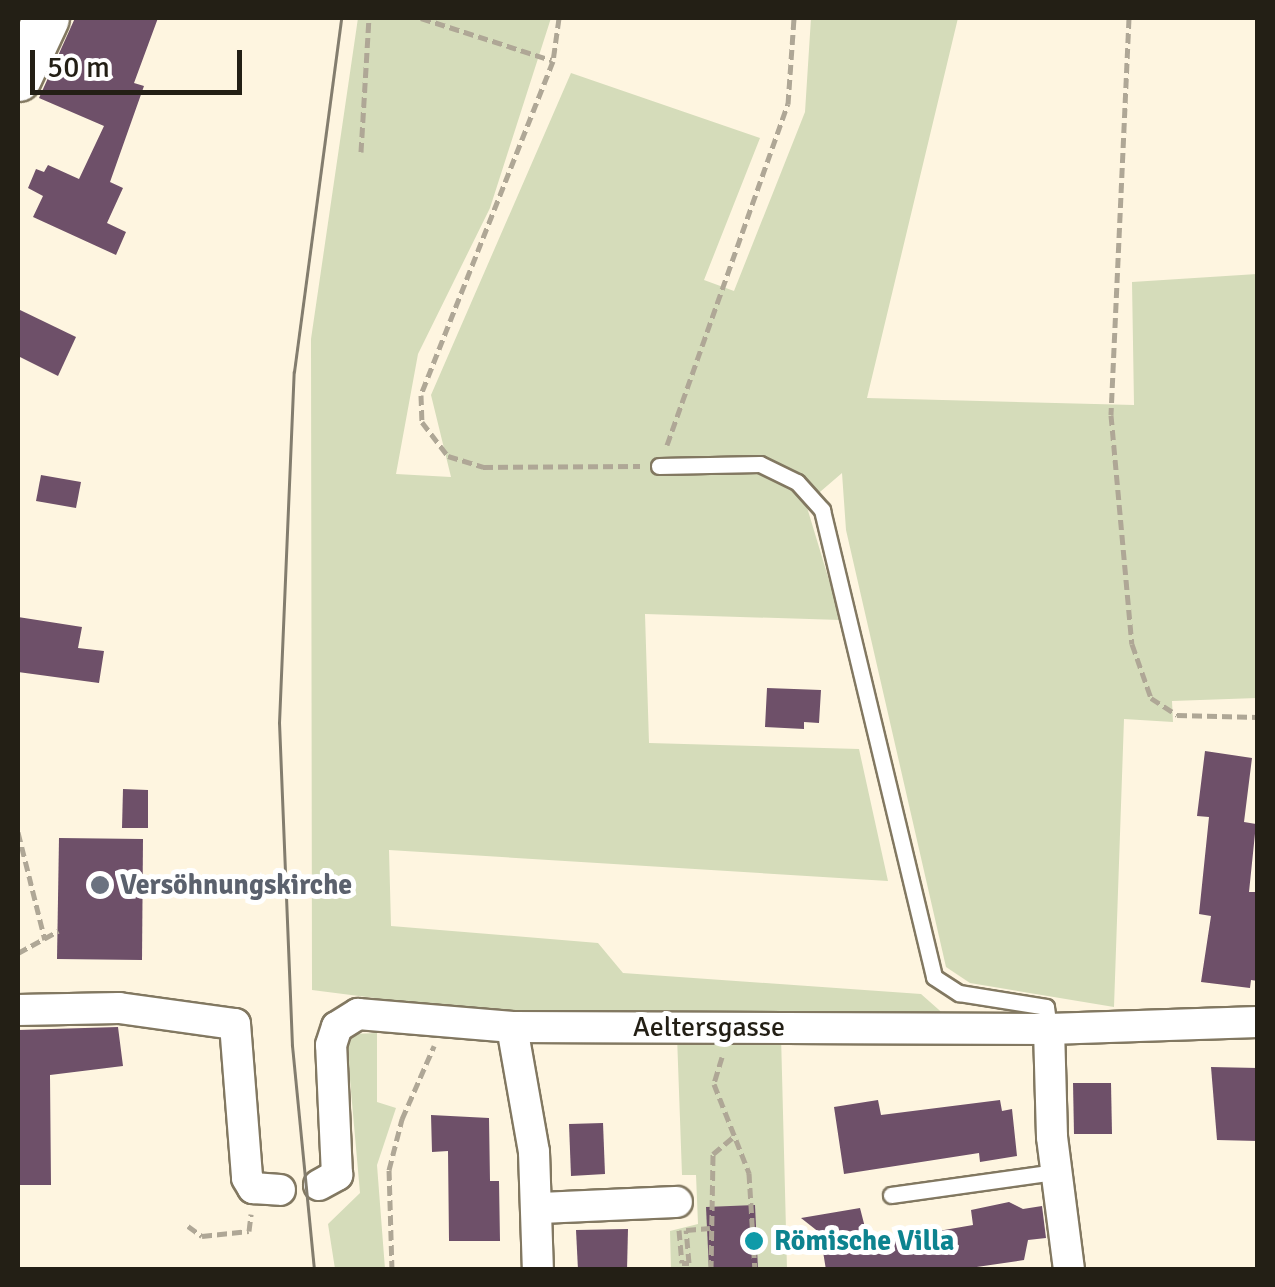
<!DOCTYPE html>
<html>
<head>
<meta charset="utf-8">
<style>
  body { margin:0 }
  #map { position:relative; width:1275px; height:1287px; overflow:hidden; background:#fef5e0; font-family:Signika,sans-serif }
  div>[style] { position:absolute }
  .green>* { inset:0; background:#d5dcba }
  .building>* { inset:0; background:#6e5069 }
  .path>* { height:5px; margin-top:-2.5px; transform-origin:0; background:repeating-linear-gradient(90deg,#afa796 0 10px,transparent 0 15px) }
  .roads { filter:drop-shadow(2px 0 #827861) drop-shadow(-2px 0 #827861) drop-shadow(0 2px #827861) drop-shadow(0 -2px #827861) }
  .lane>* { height:15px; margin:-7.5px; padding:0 7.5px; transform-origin:7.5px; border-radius:7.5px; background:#fff }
  .street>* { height:30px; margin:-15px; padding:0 15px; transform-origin:15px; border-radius:15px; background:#fff }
  .secondary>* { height:45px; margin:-22.5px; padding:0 22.5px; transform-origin:22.5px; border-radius:22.5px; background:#fff }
  .tram>* { height:2.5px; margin:-1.25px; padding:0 1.25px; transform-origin:1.25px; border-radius:1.25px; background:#837d6e }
  .dots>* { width:28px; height:28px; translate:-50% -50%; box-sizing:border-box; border:5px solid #fff; border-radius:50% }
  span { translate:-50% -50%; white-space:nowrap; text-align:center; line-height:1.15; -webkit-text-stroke:10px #fff; paint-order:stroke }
  .worship-label { font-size:28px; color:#5b616d; font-weight:700 }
  .left { translate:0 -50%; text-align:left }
  .street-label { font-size:28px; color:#231f15 }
  .culture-label { font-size:28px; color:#0d838f; font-weight:700 }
  .frame { position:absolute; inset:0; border:20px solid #231f15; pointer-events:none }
  .scale { position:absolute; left:30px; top:50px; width:212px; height:45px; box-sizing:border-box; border:5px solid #231f15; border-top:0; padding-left:12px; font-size:30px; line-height:35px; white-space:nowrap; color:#231f15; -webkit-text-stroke:8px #fff; paint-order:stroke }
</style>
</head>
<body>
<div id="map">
  <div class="green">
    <i style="clip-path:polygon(358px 18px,551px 18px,490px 208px,418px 354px,396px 474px,451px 477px,431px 395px,571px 73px,760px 138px,704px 280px,734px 291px,805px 112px,811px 18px,958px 18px,867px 398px,1134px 405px,1132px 282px,1257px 274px,1257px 698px,1172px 701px,1173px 722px,1124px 719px,1114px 1007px,970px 983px,946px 967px,846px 530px,842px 473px,806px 504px,841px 620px,645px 614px,649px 743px,859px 749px,888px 881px,389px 850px,391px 926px,598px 943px,623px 973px,921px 994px,947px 1017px,484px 1012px,312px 990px,311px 339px)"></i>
    <i style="clip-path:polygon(377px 1033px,377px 1102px,396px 1108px,377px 1165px,385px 1269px,335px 1269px,328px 1224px,360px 1193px,347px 1046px,352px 1034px)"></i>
    <i style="clip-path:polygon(781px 1035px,787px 1269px,671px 1269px,670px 1231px,698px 1224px,696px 1175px,682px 1175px,677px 1036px)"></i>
  </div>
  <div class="building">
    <i style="clip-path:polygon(75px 18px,158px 18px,134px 83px,144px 86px,110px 182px,123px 188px,107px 223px,126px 232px,116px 255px,33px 217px,43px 196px,28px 188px,36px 169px,44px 172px,48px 165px,79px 179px,104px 126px,39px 98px)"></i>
    <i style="clip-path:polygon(18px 309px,76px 337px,58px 376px,18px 356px)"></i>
    <i style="clip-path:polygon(41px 475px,81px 482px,76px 508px,36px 501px)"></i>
    <i style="clip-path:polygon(18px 617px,82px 627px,78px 648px,104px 651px,99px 683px,18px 672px)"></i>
    <i style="clip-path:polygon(767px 688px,821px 690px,819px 723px,804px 722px,804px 729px,765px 727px)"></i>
    <i style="clip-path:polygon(1205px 751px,1252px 758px,1244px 822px,1256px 824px,1249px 892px,1258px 892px,1258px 981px,1251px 980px,1250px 988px,1201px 982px,1211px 916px,1199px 914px,1209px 817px,1197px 816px)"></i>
    <i style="clip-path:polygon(123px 789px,148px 790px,148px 828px,122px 828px)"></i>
    <i style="clip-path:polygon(59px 838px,143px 839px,142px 960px,57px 959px)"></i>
    <i style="clip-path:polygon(118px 1027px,123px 1066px,50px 1075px,51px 1185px,18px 1185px,18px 1030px)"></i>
    <i style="clip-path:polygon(1211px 1067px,1258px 1068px,1258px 1141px,1217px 1140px)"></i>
    <i style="clip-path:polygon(1073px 1083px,1111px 1083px,1112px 1134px,1074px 1134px)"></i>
    <i style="clip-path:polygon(878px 1100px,881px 1115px,1000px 1100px,1002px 1111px,1012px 1109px,1017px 1156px,980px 1162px,979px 1153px,844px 1174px,834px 1107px)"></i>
    <i style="clip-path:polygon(431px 1115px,489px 1118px,490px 1181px,499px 1181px,500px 1241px,449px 1241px,448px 1151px,432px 1152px)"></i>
    <i style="clip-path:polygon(603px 1123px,605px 1174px,571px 1176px,569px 1124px)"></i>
    <i style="clip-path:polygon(1009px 1202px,1023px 1209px,1042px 1206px,1046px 1238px,1028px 1240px,1024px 1260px,956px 1270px,826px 1270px,820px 1233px,801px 1218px,860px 1208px,869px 1243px,973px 1225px,971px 1210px)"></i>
    <i style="clip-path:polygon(755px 1205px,758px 1270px,709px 1270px,706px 1207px)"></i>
    <i style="clip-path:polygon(628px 1229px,627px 1270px,578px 1270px,576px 1230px)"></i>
  </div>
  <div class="path">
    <i style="left:421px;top:18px;width:137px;rotate:17.9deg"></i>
    <i style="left:559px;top:18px;width:43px;rotate:97.9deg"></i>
    <i style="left:553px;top:61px;width:359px;rotate:111.6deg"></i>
    <i style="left:421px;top:395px;width:27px;rotate:88deg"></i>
    <i style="left:422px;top:422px;width:43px;rotate:52.6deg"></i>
    <i style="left:448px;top:456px;width:37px;rotate:17deg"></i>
    <i style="left:483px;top:467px;width:157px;rotate:-0.4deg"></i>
    <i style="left:1129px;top:18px;width:397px;rotate:92.6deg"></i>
    <i style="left:1111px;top:415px;width:230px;rotate:84.8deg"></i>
    <i style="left:1132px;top:644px;width:57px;rotate:70.6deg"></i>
    <i style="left:1151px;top:698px;width:31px;rotate:33deg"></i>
    <i style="left:1177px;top:715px;width:81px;rotate:1.4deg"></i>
    <i style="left:361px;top:152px;width:134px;rotate:-86.6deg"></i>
    <i style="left:667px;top:445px;width:362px;rotate:-70.5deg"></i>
    <i style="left:788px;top:104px;width:86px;rotate:-86deg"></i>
    <i style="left:18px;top:832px;width:111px;rotate:76deg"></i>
    <i style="left:18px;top:953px;width:46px;rotate:-28.8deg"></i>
    <i style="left:722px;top:1057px;width:28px;rotate:107deg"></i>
    <i style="left:714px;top:1084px;width:96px;rotate:68.5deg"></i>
    <i style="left:749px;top:1173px;width:97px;rotate:86.5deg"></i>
    <i style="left:188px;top:1226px;width:17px;rotate:36deg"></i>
    <i style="left:202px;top:1236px;width:47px;rotate:-6.1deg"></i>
    <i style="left:249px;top:1231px;width:17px;rotate:-83deg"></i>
    <i style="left:679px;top:1230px;width:33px;rotate:85deg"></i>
    <i style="left:682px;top:1263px;width:7px"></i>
    <i style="left:689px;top:1263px;width:33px;rotate:-95deg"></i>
    <i style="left:686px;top:1230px;width:24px;rotate:-5deg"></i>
    <i style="left:392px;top:1270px;width:100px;rotate:-91.7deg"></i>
    <i style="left:389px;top:1170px;width:53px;rotate:-75.7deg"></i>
    <i style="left:402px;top:1119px;width:80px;rotate:-66.3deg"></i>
    <i style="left:711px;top:1270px;width:116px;rotate:-89deg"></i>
    <i style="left:713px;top:1154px;width:26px;rotate:-40deg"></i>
  </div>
  <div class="roads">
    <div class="lane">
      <i style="left:659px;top:466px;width:101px;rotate:-1.1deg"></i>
      <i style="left:760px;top:464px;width:41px;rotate:25.9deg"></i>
      <i style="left:797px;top:482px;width:38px;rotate:48deg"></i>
      <i style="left:822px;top:510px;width:480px;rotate:76.5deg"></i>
      <i style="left:934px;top:977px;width:30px;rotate:33deg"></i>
      <i style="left:959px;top:993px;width:88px;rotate:9.1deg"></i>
      <i style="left:1046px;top:1007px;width:22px;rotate:82deg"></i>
      <i style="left:891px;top:1195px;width:166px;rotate:-8deg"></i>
    </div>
    <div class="street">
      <i style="left:18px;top:1010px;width:101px;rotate:-1.1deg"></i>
      <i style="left:119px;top:1008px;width:117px;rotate:7.9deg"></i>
      <i style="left:235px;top:1024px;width:154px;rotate:85.5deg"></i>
      <i style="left:247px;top:1178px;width:12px;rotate:59deg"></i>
      <i style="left:253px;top:1188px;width:27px;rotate:4deg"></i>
      <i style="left:512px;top:1027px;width:127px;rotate:80deg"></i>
      <i style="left:534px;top:1152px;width:118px;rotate:88.1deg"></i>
      <i style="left:1049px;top:1029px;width:108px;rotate:88.4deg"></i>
      <i style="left:1052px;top:1137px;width:134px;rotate:82.7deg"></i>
      <i style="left:319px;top:1185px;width:21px;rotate:-29deg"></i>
      <i style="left:337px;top:1175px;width:130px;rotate:-92.6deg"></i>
      <i style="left:331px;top:1045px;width:19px;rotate:-72deg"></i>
      <i style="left:337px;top:1027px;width:25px;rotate:-32deg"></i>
      <i style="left:358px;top:1014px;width:155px;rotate:4.8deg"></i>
      <i style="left:512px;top:1027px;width:537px;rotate:0.21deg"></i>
      <i style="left:1049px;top:1029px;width:209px;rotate:-1.9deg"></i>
      <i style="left:539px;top:1208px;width:138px;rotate:-2.5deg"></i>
    </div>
    <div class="secondary">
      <i style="left:18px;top:78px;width:66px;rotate:-65deg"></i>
    </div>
  </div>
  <div class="tram">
    <i style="left:314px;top:1270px;width:225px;rotate:-95.6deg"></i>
    <i style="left:292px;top:1046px;width:323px;rotate:-92.3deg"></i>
    <i style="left:279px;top:723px;width:351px;rotate:-87.6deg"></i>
    <i style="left:294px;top:372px;width:357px;rotate:-82.4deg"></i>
  </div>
  <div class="dots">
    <i style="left:100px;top:885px;background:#6b7280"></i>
    <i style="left:754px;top:1241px;background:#0f9aa8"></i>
  </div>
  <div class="worship-label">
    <span class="left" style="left:120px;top:885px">Versöhnungskirche</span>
  </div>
  <div class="street-label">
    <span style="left:709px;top:1027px">Aeltersgasse</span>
  </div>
  <div class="culture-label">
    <span class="left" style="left:774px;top:1241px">Römische Villa</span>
  </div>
  <div class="frame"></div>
  <div class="scale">50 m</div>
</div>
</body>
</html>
